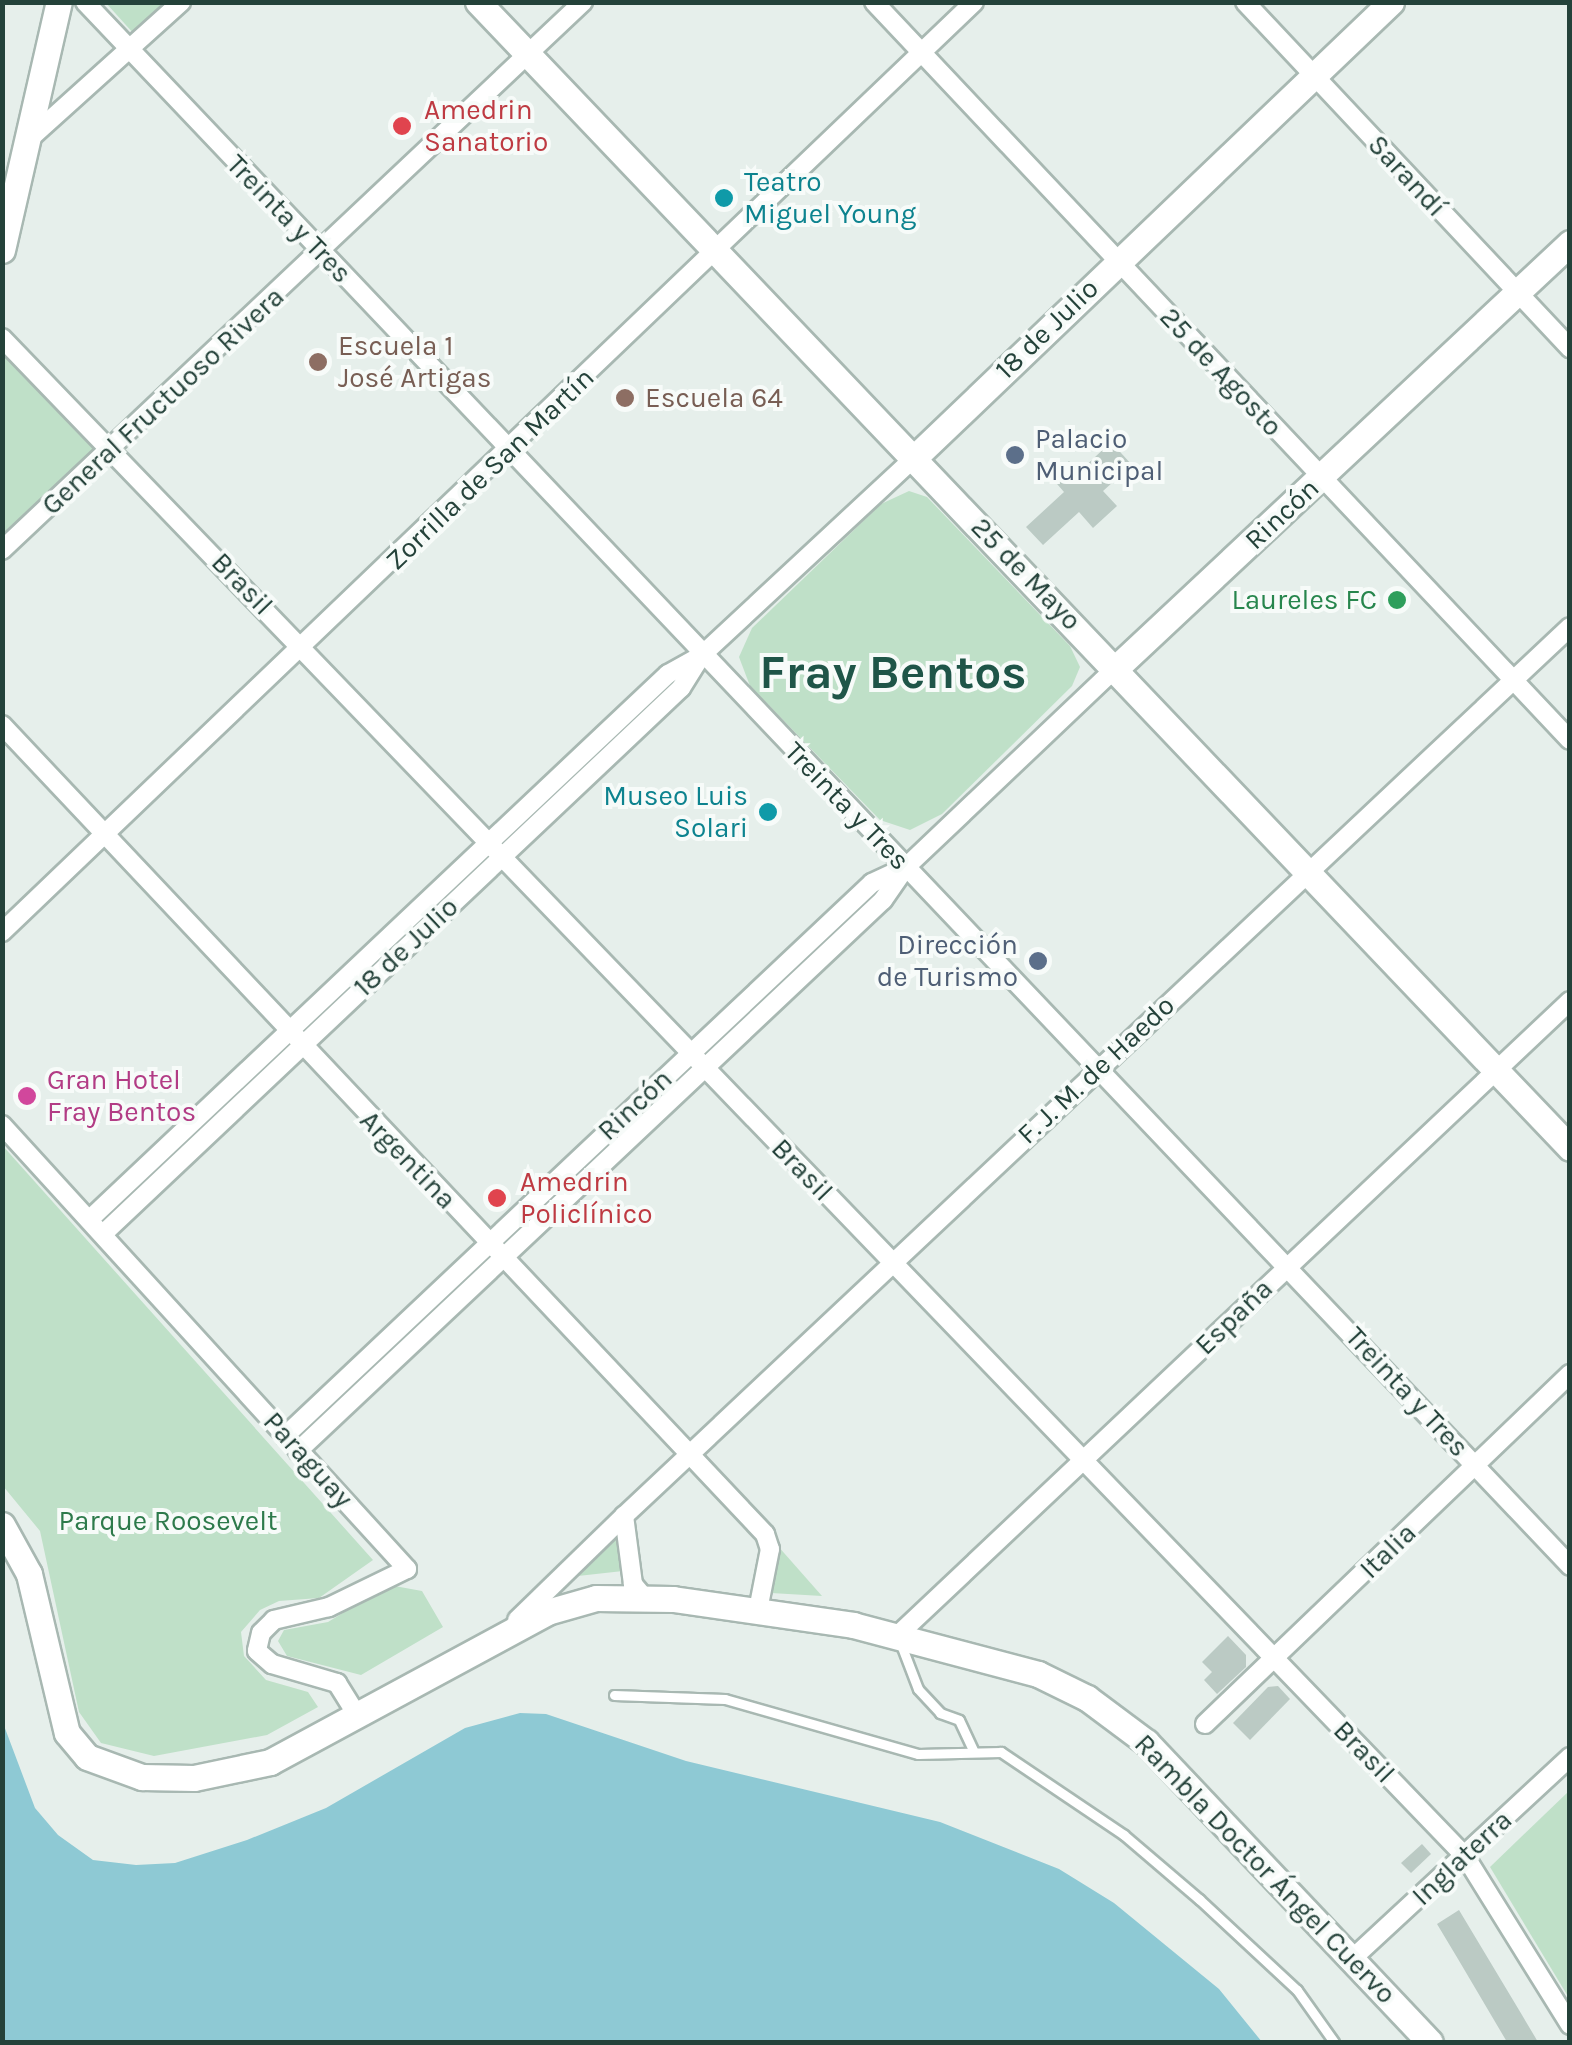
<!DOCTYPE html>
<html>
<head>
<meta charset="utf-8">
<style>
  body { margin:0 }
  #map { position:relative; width:1572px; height:2045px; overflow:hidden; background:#e6efeb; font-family:Karla,sans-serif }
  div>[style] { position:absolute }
  .green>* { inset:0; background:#bfe0c8 }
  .water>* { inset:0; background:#8ec9d4 }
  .building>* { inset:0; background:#bbcac4 }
  .roads { filter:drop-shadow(2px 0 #a8b8b2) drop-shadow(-2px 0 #a8b8b2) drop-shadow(0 2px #a8b8b2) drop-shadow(0 -2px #a8b8b2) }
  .lane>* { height:9px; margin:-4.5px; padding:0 4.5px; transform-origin:4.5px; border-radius:4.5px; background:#fff }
  .street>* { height:18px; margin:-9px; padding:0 9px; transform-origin:9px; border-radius:9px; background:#fff }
  .secondary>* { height:25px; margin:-12.5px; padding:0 12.5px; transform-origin:12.5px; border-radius:12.5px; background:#fff }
  .dots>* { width:28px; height:28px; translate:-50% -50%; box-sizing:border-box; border:5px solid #f7fbf9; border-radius:50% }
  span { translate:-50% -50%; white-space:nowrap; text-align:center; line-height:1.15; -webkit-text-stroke:8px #f7fbf9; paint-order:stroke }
  .health-label { font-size:28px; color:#be3a42 }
  .left { translate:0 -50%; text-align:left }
  .street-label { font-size:28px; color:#24423a }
  .culture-label { font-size:28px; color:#0d838f }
  .right { translate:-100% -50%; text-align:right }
  .education-label { font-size:28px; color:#785e54 }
  .service-label { font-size:28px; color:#4e5e75 }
  .leisure-label { font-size:28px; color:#27864d }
  .hotel-label { font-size:28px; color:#b23c85 }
  .park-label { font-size:28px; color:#2d7a4b }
  .town-label { font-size:48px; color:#1f5548; font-weight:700 }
  .frame { position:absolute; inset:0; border:5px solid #24423a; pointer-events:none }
</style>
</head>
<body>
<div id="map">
  <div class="green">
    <i style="clip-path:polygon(106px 3px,168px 3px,134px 34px)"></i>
    <i style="clip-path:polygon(3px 348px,98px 447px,3px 537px)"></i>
    <i style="clip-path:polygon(909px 491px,927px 497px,1070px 646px,1080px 667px,1072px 686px,942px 814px,910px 830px,880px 820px,750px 686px,739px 657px,752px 628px,881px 504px)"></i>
    <i style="clip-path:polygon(2px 1145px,373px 1560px,319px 1598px,279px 1601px,260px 1610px,241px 1632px,244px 1656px,266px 1680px,308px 1692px,318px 1707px,267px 1735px,154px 1756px,101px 1743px,79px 1712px,40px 1531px,3px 1486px)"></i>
    <i style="clip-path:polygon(616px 1537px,623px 1571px,578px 1576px,579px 1573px)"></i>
    <i style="clip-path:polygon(777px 1545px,822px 1596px,771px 1593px)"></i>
    <i style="clip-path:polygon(389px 1585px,422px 1591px,443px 1627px,361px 1675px,287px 1656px,278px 1641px,284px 1630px,328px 1622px)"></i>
    <i style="clip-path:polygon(1569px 1791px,1569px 1998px,1490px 1867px)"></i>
  </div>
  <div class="water">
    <i style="clip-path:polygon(520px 1713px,546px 1714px,686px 1761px,940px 1822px,1059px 1869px,1114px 1903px,1219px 1989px,1262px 2042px,3px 2042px,3px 1723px,35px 1808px,58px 1835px,93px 1860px,136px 1865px,175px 1863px,247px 1840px,326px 1808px,465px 1728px)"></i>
  </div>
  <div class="building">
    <i style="clip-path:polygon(1111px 442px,1132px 465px,1103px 491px,1117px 506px,1093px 528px,1079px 512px,1043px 545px,1026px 527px,1064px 492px,1051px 477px,1069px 461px,1079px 472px)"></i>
    <i style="clip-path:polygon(1228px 1636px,1246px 1655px,1246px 1667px,1217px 1694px,1204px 1680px,1212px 1672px,1202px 1662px)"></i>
    <i style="clip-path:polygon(1278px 1686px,1290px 1699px,1250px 1740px,1233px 1723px,1268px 1687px)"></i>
    <i style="clip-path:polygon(1422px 1844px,1431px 1854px,1411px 1873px,1401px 1863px)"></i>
    <i style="clip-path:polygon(1459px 1910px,1522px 2015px,1538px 2042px,1507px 2042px,1458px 1959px,1437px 1924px)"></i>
  </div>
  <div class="roads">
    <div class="lane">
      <i style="left:900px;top:1642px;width:50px;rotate:69deg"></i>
      <i style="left:918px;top:1689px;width:33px;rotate:47deg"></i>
      <i style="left:940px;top:1713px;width:20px;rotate:20deg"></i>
      <i style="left:959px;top:1720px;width:35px;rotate:65deg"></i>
      <i style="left:614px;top:1695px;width:111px;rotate:2.1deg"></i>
      <i style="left:725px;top:1699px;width:201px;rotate:15.9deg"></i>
      <i style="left:918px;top:1754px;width:83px;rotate:-1.4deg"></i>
      <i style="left:1001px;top:1752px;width:148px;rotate:34deg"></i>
      <i style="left:1124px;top:1835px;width:99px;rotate:40.5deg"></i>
      <i style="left:1199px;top:1899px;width:134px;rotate:42.9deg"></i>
      <i style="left:1297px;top:1990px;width:64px;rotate:54.6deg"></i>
    </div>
    <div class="street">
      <i style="left:85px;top:2px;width:2157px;rotate:46.48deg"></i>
      <i style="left:874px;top:2px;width:1014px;rotate:46.68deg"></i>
      <i style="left:1245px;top:2px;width:475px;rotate:46.8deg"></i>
      <i style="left:28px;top:140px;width:206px;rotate:-42deg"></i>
      <i style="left:2px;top:338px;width:2108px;rotate:46.06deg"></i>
      <i style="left:1465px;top:1856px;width:199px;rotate:58.1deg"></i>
      <i style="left:2px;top:550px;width:799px;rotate:-43.33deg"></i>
      <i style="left:2px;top:725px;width:1112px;rotate:46.68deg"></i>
      <i style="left:765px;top:1534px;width:16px;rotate:72deg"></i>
      <i style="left:770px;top:1549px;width:62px;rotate:101.1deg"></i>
      <i style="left:2px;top:932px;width:1345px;rotate:-43.73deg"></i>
      <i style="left:2px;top:1125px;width:601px;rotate:47.63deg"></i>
      <i style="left:407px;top:1569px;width:87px;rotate:154deg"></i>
      <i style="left:329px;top:1607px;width:57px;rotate:166.7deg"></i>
      <i style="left:274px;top:1620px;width:18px;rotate:135deg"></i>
      <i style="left:261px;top:1633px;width:18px;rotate:103deg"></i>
      <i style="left:257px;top:1651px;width:20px;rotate:41deg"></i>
      <i style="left:272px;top:1664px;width:68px;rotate:16.3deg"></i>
      <i style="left:337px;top:1683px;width:40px;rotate:58deg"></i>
      <i style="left:90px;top:1219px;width:794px;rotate:-43.32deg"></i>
      <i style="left:668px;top:674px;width:39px;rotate:-29deg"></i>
      <i style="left:702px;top:655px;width:289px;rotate:-42.9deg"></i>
      <i style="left:103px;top:1234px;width:795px;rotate:-43.37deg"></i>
      <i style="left:681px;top:688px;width:39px;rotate:-58deg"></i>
      <i style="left:285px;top:1436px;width:806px;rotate:-43.29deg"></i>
      <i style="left:872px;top:883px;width:38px;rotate:-25deg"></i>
      <i style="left:298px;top:1451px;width:804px;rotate:-43.29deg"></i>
      <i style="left:883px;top:900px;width:40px;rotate:-55.1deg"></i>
      <i style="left:906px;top:867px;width:289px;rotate:-43.5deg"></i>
      <i style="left:643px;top:1596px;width:16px;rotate:-130deg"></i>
      <i style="left:633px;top:1584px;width:69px;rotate:-97.5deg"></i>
      <i style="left:624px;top:1516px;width:1298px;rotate:-43.22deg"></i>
      <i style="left:517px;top:1620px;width:149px;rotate:-44.2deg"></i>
      <i style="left:899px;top:1634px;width:922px;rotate:-43.33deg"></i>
      <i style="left:1205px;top:1724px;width:506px;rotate:-43.8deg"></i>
      <i style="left:1353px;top:1958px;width:296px;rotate:-42.8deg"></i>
    </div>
    <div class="secondary">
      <i style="left:478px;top:2px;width:1583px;rotate:46.38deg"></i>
      <i style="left:2px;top:250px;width:254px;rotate:-77.1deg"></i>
      <i style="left:914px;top:458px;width:660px;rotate:-43.71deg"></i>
      <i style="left:1116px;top:668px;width:622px;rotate:-43.11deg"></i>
      <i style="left:2px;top:1525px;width:56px;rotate:61.1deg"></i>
      <i style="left:29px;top:1574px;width:163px;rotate:76.6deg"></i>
      <i style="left:67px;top:1733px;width:31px;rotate:50deg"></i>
      <i style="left:87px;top:1757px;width:59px;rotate:20deg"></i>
      <i style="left:142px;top:1777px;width:52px;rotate:1.1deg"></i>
      <i style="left:194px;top:1778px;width:78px;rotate:-11.9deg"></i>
      <i style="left:270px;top:1762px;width:315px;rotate:-28.4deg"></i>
      <i style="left:547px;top:1612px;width:51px;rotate:-15.9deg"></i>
      <i style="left:596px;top:1598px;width:77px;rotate:0.7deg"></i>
      <i style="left:673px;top:1599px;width:182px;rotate:8.2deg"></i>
      <i style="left:853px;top:1625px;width:191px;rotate:14.8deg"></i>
      <i style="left:1038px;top:1674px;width:55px;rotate:26.1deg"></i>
      <i style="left:1087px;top:1698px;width:74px;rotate:36.7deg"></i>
      <i style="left:1146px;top:1742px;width:413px;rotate:46.6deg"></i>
    </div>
  </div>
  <div class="dots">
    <i style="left:402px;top:126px;background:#e0444e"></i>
    <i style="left:724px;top:198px;background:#0f9aa8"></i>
    <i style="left:318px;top:362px;background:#8d6e63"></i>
    <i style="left:625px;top:398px;background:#8d6e63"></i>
    <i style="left:1015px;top:455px;background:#5c6f8a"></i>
    <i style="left:1397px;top:600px;background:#2e9e5b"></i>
    <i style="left:768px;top:812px;background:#0f9aa8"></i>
    <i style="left:1038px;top:961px;background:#5c6f8a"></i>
    <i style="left:27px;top:1096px;background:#d1479c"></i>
    <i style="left:497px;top:1198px;background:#e0444e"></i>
  </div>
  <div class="health-label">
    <span class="left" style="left:424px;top:126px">Amedrin<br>Sanatorio</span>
    <span class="left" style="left:520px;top:1198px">Amedrin<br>Policlínico</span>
  </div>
  <div class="street-label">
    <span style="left:1407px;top:176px;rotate:47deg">Sarandí</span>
    <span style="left:289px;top:219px;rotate:46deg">Treinta y Tres</span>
    <span style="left:1047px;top:329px;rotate:-44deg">18 de Julio</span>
    <span style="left:1221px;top:372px;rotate:47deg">25 de Agosto</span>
    <span style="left:163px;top:401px;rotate:-43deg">General Fructuoso Rivera</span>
    <span style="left:490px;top:469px;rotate:-44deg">Zorrilla de San Martín</span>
    <span style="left:1282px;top:514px;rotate:-43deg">Rincón</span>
    <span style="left:1026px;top:574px;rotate:46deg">25 de Mayo</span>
    <span style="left:242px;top:584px;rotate:46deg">Brasil</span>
    <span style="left:847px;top:806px;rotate:46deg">Treinta y Tres</span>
    <span style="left:406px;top:947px;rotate:-43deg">18 de Julio</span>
    <span style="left:1096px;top:1070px;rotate:-43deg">F. J. M. de Haedo</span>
    <span style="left:635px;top:1105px;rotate:-43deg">Rincón</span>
    <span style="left:408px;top:1160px;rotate:46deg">Argentina</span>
    <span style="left:802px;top:1170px;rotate:46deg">Brasil</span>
    <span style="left:1234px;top:1317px;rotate:-44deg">España</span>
    <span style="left:1407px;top:1392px;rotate:47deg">Treinta y Tres</span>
    <span style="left:308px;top:1460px;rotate:48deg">Paraguay</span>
    <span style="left:1388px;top:1551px;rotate:-44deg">Italia</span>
    <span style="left:1364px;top:1752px;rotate:46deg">Brasil</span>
    <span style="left:1462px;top:1858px;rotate:-43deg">Inglaterra</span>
    <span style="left:1265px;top:1869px;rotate:46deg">Rambla Doctor Ángel Cuervo</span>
  </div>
  <div class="culture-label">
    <span class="left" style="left:744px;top:198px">Teatro<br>Miguel Young</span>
    <span class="right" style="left:748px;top:812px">Museo Luis<br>Solari</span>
  </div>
  <div class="education-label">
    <span class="left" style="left:338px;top:362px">Escuela 1<br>José Artigas</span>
    <span class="left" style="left:645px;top:398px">Escuela 64</span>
  </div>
  <div class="service-label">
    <span class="left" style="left:1035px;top:455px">Palacio<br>Municipal</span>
    <span class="right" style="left:1018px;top:961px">Dirección<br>de Turismo</span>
  </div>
  <div class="leisure-label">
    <span class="right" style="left:1377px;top:600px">Laureles FC</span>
  </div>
  <div class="hotel-label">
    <span class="left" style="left:47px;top:1096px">Gran Hotel<br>Fray Bentos</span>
  </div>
  <div class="park-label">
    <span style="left:168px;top:1521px">Parque Roosevelt</span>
  </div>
  <div class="town-label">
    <span style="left:893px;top:673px">Fray Bentos</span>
  </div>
  <div class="frame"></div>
</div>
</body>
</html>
